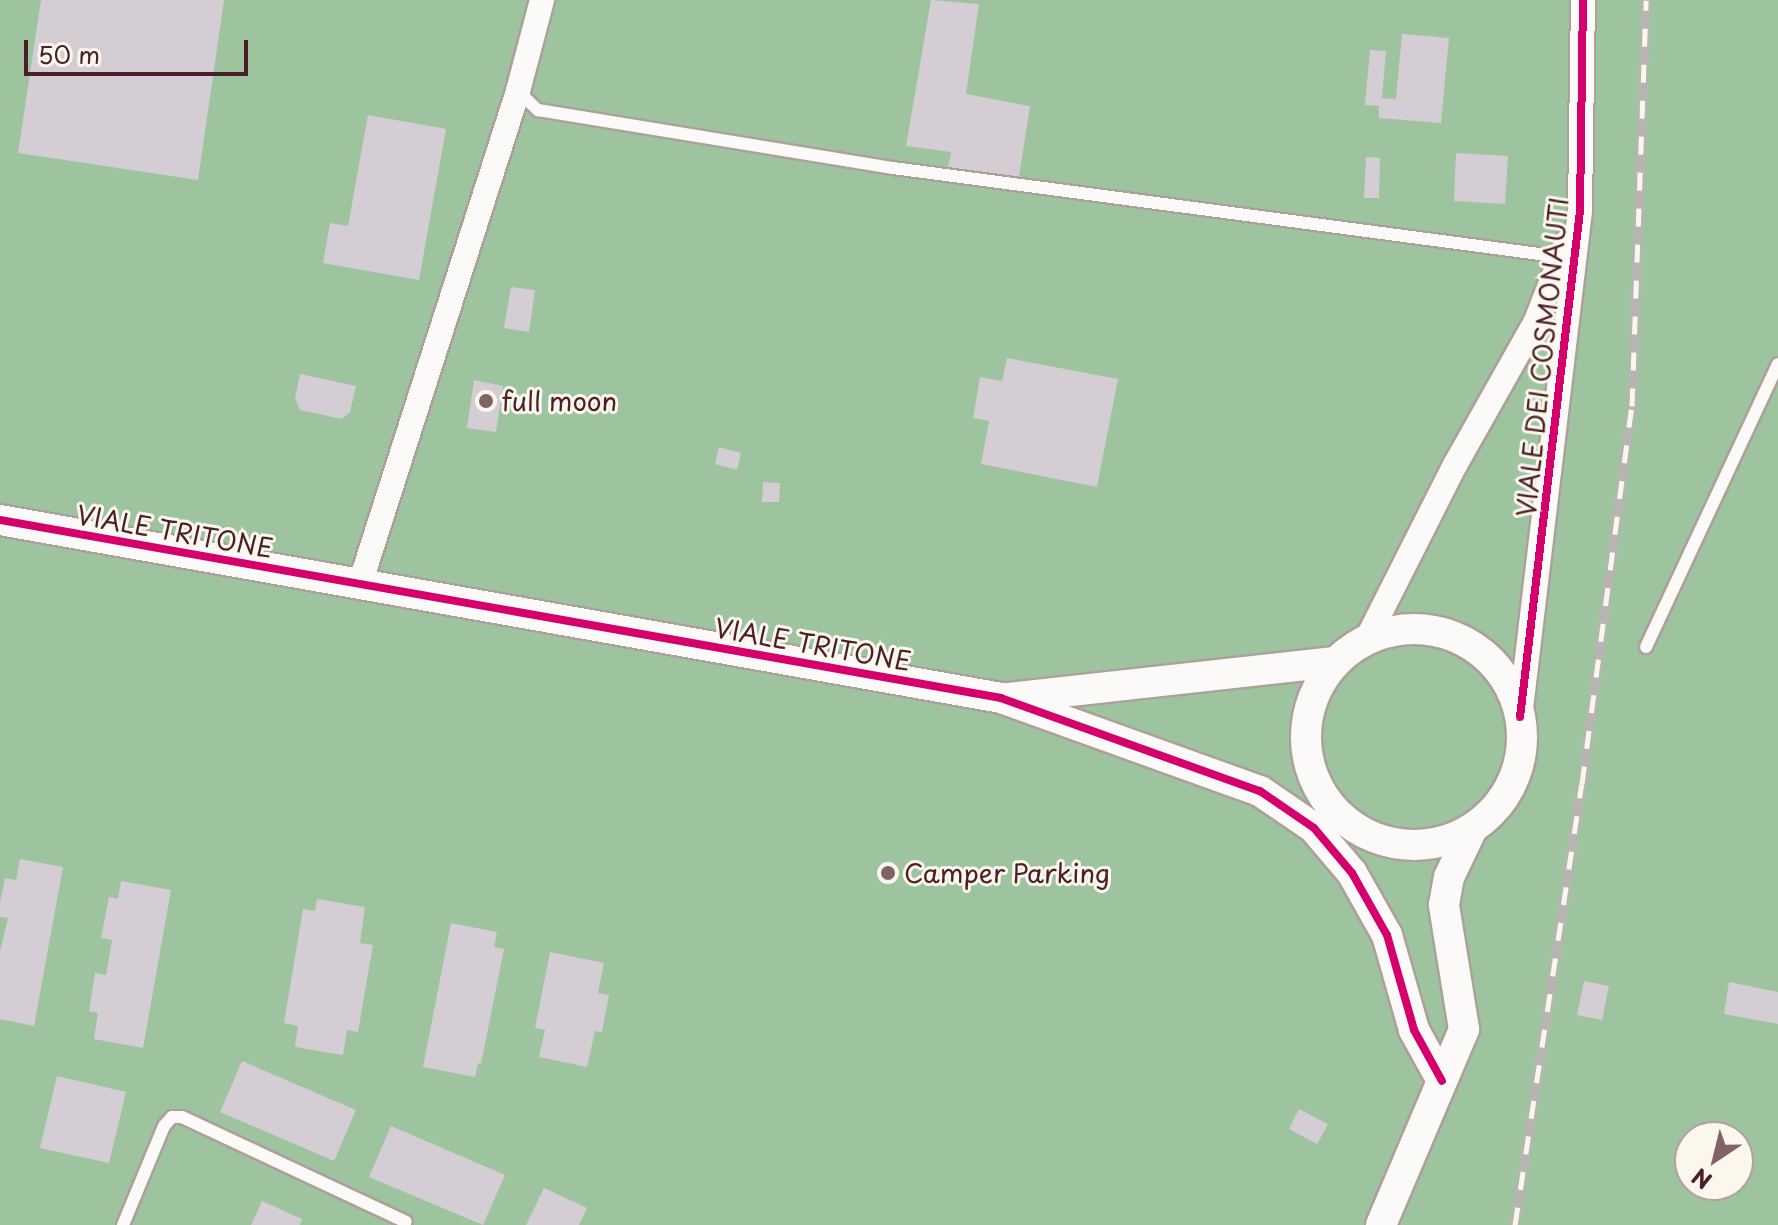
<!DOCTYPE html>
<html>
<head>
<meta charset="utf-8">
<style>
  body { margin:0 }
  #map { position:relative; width:1778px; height:1225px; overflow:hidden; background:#e9e0d2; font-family:"Playpen Sans",sans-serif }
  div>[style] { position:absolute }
  .forest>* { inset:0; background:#9ec39f }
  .building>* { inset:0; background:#d4cdd4 }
  .roads { filter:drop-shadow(2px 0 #aca19a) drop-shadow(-2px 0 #aca19a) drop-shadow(0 2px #aca19a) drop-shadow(0 -2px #aca19a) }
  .service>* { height:12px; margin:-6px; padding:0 6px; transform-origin:6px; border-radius:6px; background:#fcfaf8 }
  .minor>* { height:24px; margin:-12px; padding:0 12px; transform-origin:12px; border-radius:12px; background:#fcfaf8 }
  .tertiary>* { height:30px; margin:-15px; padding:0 15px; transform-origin:15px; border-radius:15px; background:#fcfaf8 }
  .tertiary>.ring { margin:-15px; padding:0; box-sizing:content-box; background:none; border:30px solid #fcfaf8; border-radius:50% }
  .rail>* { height:9px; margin-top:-4.5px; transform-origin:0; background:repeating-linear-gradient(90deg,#fbf7ec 0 18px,#b9b3b3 0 36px); box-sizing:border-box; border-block:2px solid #b9b3b3 }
  .cycleway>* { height:8px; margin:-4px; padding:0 4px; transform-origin:4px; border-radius:4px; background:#d6006c }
  .dots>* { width:22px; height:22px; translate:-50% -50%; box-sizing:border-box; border:4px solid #fbf7ec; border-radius:50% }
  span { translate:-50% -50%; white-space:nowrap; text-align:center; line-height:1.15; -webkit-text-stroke:6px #fbf7ec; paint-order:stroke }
  .street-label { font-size:26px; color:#4a1f2b }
  .poi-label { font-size:26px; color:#4a1f2b }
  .left { translate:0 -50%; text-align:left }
  .north { position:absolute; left:1674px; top:1121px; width:80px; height:80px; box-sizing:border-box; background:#fbf7ec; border:2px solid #b4a19f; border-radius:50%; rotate:215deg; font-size:22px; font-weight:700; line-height:32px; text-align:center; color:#4a1f2b }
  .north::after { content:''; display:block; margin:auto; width:28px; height:36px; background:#826365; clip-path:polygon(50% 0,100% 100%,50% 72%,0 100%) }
  .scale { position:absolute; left:24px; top:40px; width:224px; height:36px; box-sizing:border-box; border:4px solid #4a1f2b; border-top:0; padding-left:10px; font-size:24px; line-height:28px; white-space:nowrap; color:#4a1f2b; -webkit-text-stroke:6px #fbf7ec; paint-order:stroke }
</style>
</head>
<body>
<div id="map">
  <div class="forest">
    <i style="clip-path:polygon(evenodd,0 0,1778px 0,1778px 1225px,0 1225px,0 0,1690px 1137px,1738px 1137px,1738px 1185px,1690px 1185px,1690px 1137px)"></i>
  </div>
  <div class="building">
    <i style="clip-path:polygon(41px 0,224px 0,198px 180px,18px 153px)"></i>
    <i style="clip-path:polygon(931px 0,979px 4px,966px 94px,1030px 106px,1019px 177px,948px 168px,951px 152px,906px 146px)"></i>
    <i style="clip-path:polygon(1402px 34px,1449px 38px,1441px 123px,1379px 118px,1379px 106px,1365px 105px,1370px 50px,1386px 51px,1382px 98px,1396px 99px)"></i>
    <i style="clip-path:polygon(368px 115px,446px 129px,419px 280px,323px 263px,330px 223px,348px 226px)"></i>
    <i style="clip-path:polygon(1456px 153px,1508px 156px,1505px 204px,1454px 201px)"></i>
    <i style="clip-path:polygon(1366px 157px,1380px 158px,1379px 198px,1364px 198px)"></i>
    <i style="clip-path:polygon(511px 287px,535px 290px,529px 332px,504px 328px)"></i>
    <i style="clip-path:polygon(1007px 358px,1118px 379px,1097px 487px,981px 464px,989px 421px,973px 418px,980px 377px,1002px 381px)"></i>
    <i style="clip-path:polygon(300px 374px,356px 386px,350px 412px,342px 419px,300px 410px,295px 398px)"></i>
    <i style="clip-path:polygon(474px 380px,503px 386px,496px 432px,467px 428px)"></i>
    <i style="clip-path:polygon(719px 447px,741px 453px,737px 470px,715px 464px)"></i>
    <i style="clip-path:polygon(763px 482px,780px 483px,779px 502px,762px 502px)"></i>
    <i style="clip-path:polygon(20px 859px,63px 867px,34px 1026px,0 1019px,0 952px,8px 918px,0 917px,0 903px,5px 878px,16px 880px)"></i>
    <i style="clip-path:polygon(121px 881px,171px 890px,143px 1048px,94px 1039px,98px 1013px,89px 1011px,95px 973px,106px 975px,112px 940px,101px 938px,109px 897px,118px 899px)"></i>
    <i style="clip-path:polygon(317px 899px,365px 907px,360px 943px,373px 945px,358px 1032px,347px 1030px,343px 1055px,295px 1047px,298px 1026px,284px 1023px,303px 909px,315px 911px)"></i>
    <i style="clip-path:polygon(451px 923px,497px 932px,494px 947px,504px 949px,481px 1064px,478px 1063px,475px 1077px,423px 1067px)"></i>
    <i style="clip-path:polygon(550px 952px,604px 963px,598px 993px,609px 995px,602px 1032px,595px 1031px,587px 1067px,539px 1057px,545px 1030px,535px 1028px)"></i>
    <i style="clip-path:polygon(1584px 981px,1609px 986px,1602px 1020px,1577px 1015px)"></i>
    <i style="clip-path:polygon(1729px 982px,1778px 992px,1778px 1024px,1724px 1014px)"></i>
    <i style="clip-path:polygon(242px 1061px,356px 1110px,334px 1161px,220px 1112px)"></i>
    <i style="clip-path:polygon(57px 1076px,126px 1092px,109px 1163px,40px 1148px)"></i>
    <i style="clip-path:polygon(1299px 1109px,1328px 1124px,1317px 1144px,1289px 1129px)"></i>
    <i style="clip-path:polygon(391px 1126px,505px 1175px,483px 1225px,369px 1177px)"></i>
    <i style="clip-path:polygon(544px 1188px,587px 1208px,579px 1225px,526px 1225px)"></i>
    <i style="clip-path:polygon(262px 1201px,302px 1219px,300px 1225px,251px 1225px)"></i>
  </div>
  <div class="roads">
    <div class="service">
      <i style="left:518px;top:91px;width:28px;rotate:44deg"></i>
      <i style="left:538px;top:110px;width:360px;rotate:9.3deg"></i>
      <i style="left:893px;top:168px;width:675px;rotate:7.58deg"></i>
      <i style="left:1646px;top:647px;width:312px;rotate:-65deg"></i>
      <i style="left:123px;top:1225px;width:107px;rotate:-67.5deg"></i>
      <i style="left:164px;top:1126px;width:12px;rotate:-48deg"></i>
      <i style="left:172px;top:1117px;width:10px"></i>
      <i style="left:182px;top:1117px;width:247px;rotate:25.1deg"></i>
    </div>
    <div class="minor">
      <i style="left:360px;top:584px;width:518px;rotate:-72.23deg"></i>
      <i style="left:518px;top:91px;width:94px;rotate:-75.2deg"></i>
      <i style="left:1367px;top:639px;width:195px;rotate:-63.2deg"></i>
      <i style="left:1455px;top:465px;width:165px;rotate:-60.6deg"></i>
      <i style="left:1536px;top:321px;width:85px;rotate:-68.6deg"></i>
      <i style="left:1520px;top:717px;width:510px;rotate:-83.24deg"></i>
      <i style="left:1580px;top:211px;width:211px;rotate:-89.2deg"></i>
    </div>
    <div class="tertiary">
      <i style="left:0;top:520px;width:1017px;rotate:10.08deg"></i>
      <i style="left:1001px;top:698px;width:275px;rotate:19.8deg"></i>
      <i style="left:1260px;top:791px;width:65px;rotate:34.4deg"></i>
      <i style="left:1314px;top:828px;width:59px;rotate:49.8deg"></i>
      <i style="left:1352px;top:873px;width:71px;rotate:60.6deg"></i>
      <i style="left:1387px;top:935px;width:99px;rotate:74.1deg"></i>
      <i style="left:1414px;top:1030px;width:58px;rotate:61.2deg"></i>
      <i class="ring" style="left:1306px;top:629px;width:186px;height:186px"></i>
      <i style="left:1008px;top:698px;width:330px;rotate:-6.3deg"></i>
      <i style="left:1381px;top:1225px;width:213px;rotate:-67deg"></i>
      <i style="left:1464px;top:1029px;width:126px;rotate:-99.2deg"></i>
      <i style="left:1444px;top:905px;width:28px;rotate:-80deg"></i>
      <i style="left:1449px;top:877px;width:53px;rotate:-64.4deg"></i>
    </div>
  </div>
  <div class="rail">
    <i style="left:1515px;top:1225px;width:446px;rotate:-81.4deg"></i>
    <i style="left:1582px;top:784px;width:381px;rotate:-82.5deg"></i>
    <i style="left:1632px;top:406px;width:406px;rotate:-88deg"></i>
  </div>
  <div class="cycleway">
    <i style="left:0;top:520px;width:1017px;rotate:10.08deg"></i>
    <i style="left:1001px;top:698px;width:275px;rotate:19.8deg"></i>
    <i style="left:1260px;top:791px;width:65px;rotate:34.4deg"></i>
    <i style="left:1314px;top:828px;width:59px;rotate:49.8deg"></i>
    <i style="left:1352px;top:873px;width:71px;rotate:60.6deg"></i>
    <i style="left:1387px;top:935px;width:99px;rotate:74.1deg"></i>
    <i style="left:1414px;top:1030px;width:58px;rotate:61.2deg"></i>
    <i style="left:1520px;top:717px;width:510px;rotate:-83.24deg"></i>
    <i style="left:1580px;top:211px;width:211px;rotate:-89.2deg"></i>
  </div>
  <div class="dots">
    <i style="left:486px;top:401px;background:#826365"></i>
    <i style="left:888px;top:873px;background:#826365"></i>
  </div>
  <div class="street-label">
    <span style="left:1542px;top:357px;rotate:-84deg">VIALE DEI COSMONAUTI</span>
    <span style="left:175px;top:531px;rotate:10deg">VIALE TRITONE</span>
    <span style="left:813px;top:644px;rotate:10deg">VIALE TRITONE</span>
  </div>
  <div class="poi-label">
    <span class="left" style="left:502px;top:401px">full moon</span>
    <span class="left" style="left:904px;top:873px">Camper Parking</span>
  </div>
  <div class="north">N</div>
  <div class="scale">50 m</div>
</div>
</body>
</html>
